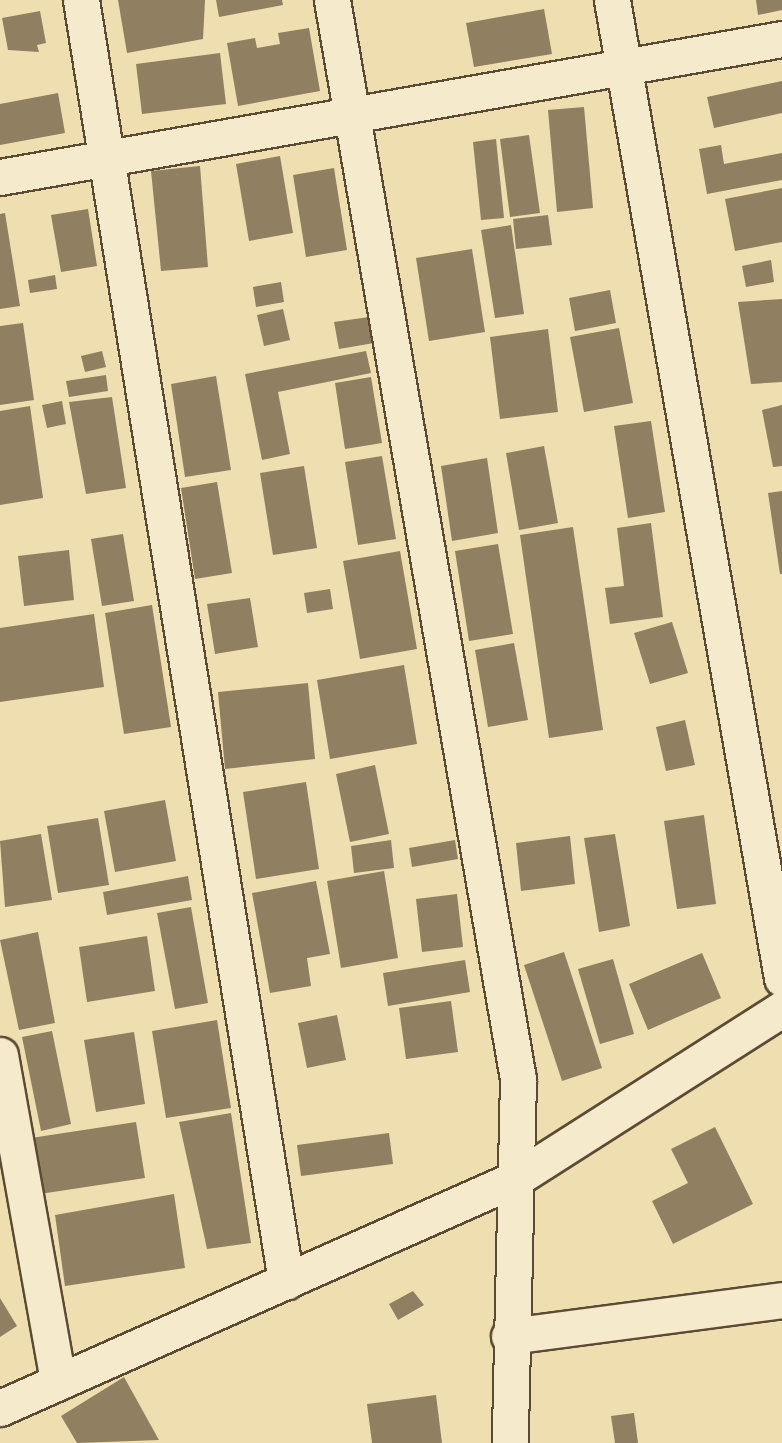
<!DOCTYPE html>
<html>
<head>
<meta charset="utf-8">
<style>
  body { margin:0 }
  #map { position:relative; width:782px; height:1443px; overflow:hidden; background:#efdfb0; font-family:"IM FELL Great Primer",serif }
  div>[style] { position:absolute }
  .building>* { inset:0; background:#907f60 }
  .roads { filter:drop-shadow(2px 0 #5b4a34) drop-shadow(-2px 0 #5b4a34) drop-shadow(0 2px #5b4a34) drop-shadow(0 -2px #5b4a34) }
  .street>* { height:35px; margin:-17.5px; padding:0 17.5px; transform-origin:17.5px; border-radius:17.5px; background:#f5eacc }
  span { translate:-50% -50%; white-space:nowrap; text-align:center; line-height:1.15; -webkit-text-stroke:10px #f5eacc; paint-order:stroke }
</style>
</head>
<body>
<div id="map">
  <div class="building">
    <i style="clip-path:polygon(118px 0,205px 0,203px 39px,127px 53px)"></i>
    <i style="clip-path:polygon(216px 0,282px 0,283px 5px,219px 17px)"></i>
    <i style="clip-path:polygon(756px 0,782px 0,782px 10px,758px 15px)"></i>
    <i style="clip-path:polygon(544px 9px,552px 54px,474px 67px,466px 23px)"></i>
    <i style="clip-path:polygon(40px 11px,46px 43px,37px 45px,39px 52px,8px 50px,2px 18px)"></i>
    <i style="clip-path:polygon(309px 28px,320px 91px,238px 106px,227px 43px,255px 38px,257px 48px,280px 44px,278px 33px)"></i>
    <i style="clip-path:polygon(220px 53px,226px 104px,142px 114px,136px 64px)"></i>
    <i style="clip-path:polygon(782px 81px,782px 113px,714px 128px,707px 97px)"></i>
    <i style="clip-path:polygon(58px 93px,65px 133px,0 145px,0 104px)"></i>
    <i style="clip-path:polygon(584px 107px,593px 208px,557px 212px,548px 110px)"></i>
    <i style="clip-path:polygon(529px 135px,540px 213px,510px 217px,500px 139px)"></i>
    <i style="clip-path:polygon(496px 139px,504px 218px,481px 220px,473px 142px)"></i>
    <i style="clip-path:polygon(721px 145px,724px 164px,782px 153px,782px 180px,707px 194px,699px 149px)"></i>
    <i style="clip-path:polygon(280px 156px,293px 233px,249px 241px,236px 164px)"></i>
    <i style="clip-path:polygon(200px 166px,208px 267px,161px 271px,151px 171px)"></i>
    <i style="clip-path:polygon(334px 168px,347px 250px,306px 257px,293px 175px)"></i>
    <i style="clip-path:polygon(782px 188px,782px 242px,735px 251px,725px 199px)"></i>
    <i style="clip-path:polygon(88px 209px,97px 266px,61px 272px,51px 215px)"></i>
    <i style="clip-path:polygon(5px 213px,20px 306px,0 309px,0 214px)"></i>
    <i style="clip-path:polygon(548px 215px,552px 245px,516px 249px,513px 219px)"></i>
    <i style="clip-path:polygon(511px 225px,524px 314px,495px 318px,481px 230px)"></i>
    <i style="clip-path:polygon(472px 249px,485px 332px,429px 341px,416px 258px)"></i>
    <i style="clip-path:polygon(771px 260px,774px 282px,746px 287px,742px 266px)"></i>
    <i style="clip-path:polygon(55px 275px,57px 289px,30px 293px,28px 280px)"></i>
    <i style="clip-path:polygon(281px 282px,284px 302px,256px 307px,253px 287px)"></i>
    <i style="clip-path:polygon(610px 290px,616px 323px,575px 331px,569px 298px)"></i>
    <i style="clip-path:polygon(782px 299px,782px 382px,751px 384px,738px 302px)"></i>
    <i style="clip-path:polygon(283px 309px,290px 340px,264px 346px,257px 315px)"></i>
    <i style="clip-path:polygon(376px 316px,380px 342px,339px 349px,334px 322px)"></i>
    <i style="clip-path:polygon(23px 323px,34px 400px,0 405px,0 326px)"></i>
    <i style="clip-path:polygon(619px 328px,633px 403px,584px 412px,570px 337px)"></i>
    <i style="clip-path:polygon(548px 329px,558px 412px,500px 419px,490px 337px)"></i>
    <i style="clip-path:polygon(102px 351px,106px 367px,85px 372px,81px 356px)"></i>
    <i style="clip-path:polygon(366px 351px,371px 373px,278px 392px,290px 454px,262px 460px,245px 374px)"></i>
    <i style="clip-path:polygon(106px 375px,108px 391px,69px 397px,66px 381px)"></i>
    <i style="clip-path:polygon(216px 376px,231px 470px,185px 477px,171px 384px)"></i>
    <i style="clip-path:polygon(371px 377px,382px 443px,345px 449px,335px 383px)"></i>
    <i style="clip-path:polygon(112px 397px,126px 488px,86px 494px,69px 402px)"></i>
    <i style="clip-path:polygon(62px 401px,66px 424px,47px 428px,42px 405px)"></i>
    <i style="clip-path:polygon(782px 405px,782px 466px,773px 467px,762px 410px)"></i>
    <i style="clip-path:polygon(30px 406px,43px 498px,0 505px,0 411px)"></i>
    <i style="clip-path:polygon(651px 421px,665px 512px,628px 518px,614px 426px)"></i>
    <i style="clip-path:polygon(544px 446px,558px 523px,519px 530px,506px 453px)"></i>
    <i style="clip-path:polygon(382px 456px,396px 539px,358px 545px,345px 462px)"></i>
    <i style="clip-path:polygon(487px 458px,498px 533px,452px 541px,441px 466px)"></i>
    <i style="clip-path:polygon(304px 466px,317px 548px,273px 555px,260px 473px)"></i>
    <i style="clip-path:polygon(217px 482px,232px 573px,195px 579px,181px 488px)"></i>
    <i style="clip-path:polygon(782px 491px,782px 574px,780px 574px,768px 493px)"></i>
    <i style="clip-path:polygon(651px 523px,663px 617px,610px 624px,605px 588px,624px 586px,617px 528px)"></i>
    <i style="clip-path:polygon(573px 527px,603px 730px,549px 738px,520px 535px)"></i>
    <i style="clip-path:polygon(123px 534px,134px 601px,102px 606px,91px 539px)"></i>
    <i style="clip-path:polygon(498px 544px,513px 634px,469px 641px,455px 551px)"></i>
    <i style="clip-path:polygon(69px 550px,74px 600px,24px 606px,18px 556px)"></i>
    <i style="clip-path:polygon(400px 551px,417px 649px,360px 659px,343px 561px)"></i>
    <i style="clip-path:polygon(330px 589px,333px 609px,307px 613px,304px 593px)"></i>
    <i style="clip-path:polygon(250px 598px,258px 647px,215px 654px,207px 604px)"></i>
    <i style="clip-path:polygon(152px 605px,171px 727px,124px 734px,105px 613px)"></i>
    <i style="clip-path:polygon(94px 614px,104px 687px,0 702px,0 628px)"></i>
    <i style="clip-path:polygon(672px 622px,688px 673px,650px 684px,634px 633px)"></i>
    <i style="clip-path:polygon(514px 643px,528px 720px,488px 727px,475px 650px)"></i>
    <i style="clip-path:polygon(404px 665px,417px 744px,330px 759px,317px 680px)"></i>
    <i style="clip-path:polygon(308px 683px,315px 759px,225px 769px,218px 692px)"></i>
    <i style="clip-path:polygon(685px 720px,695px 765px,666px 771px,656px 727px)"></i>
    <i style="clip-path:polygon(375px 765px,389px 834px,350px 842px,336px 774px)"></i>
    <i style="clip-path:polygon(306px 782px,319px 869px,256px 879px,243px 792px)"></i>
    <i style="clip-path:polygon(165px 800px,176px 861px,115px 872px,104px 811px)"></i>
    <i style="clip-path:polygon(704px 815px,716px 904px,677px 909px,664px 821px)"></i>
    <i style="clip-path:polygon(98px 818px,109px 885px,58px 893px,47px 826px)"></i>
    <i style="clip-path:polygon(41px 834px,52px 900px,5px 907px,0 841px)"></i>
    <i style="clip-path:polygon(615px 834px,630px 926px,599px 932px,584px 838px)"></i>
    <i style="clip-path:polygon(570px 836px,575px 884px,521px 891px,516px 843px)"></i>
    <i style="clip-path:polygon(391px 840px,394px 868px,354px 873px,351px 846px)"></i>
    <i style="clip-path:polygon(455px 840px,458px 859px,412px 867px,409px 848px)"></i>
    <i style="clip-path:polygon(384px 871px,398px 958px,341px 968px,327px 881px)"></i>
    <i style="clip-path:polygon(188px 876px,192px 900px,107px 915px,103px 892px)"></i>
    <i style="clip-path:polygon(316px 881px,330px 954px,307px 958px,311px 986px,270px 993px,252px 893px)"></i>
    <i style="clip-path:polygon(457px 894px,463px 947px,422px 952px,416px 899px)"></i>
    <i style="clip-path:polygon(191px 907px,208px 1003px,175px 1009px,157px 913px)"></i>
    <i style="clip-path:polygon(38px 932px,55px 1023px,19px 1030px,0 940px)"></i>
    <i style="clip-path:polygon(147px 936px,155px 991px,87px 1002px,79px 947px)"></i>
    <i style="clip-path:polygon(564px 952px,602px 1068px,562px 1081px,524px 965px)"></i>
    <i style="clip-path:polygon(702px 953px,721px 998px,648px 1030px,629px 984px)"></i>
    <i style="clip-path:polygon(613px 959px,634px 1034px,600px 1044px,578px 969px)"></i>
    <i style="clip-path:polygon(465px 960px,470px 992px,388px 1006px,383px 973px)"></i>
    <i style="clip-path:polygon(451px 1001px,458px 1052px,406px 1059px,399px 1008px)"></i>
    <i style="clip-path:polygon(337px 1015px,346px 1060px,307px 1068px,298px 1023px)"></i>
    <i style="clip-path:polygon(217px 1020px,231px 1108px,166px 1118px,152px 1031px)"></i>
    <i style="clip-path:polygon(52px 1031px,71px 1124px,41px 1131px,22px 1037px)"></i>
    <i style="clip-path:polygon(134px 1032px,145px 1104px,96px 1112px,84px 1040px)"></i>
    <i style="clip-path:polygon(231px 1113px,251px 1243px,207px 1249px,179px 1122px)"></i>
    <i style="clip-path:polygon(136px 1122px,145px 1178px,40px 1194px,31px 1138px)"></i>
    <i style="clip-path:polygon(715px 1127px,753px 1204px,673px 1244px,652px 1201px,688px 1183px,671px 1149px)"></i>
    <i style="clip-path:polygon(389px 1133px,393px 1164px,301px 1176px,297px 1145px)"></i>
    <i style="clip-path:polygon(174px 1194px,185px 1268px,65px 1286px,55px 1215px)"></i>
    <i style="clip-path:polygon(413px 1291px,424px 1305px,398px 1320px,389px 1304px)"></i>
    <i style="clip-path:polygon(0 1298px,17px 1326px,0 1337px)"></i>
    <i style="clip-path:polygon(124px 1377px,159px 1440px,77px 1443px,61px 1416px)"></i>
    <i style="clip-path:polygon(436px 1395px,442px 1443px,372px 1443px,367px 1404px)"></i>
    <i style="clip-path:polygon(634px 1413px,638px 1443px,615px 1443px,611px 1416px)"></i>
  </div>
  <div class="roads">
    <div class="street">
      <i style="left:81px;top:0;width:1298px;rotate:80.91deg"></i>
      <i style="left:332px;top:0;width:1095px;rotate:80.22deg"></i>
      <i style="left:518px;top:1079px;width:364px;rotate:91.3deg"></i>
      <i style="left:612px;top:0;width:993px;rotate:80.14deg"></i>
      <i style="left:0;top:177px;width:794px;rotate:-10.01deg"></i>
      <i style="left:0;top:1055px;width:332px;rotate:79.9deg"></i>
      <i style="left:509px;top:1336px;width:275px;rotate:-7.5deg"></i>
      <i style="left:0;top:1408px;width:564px;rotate:-23.97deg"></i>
      <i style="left:515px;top:1179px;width:317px;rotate:-32.5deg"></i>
    </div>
  </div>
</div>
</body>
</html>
